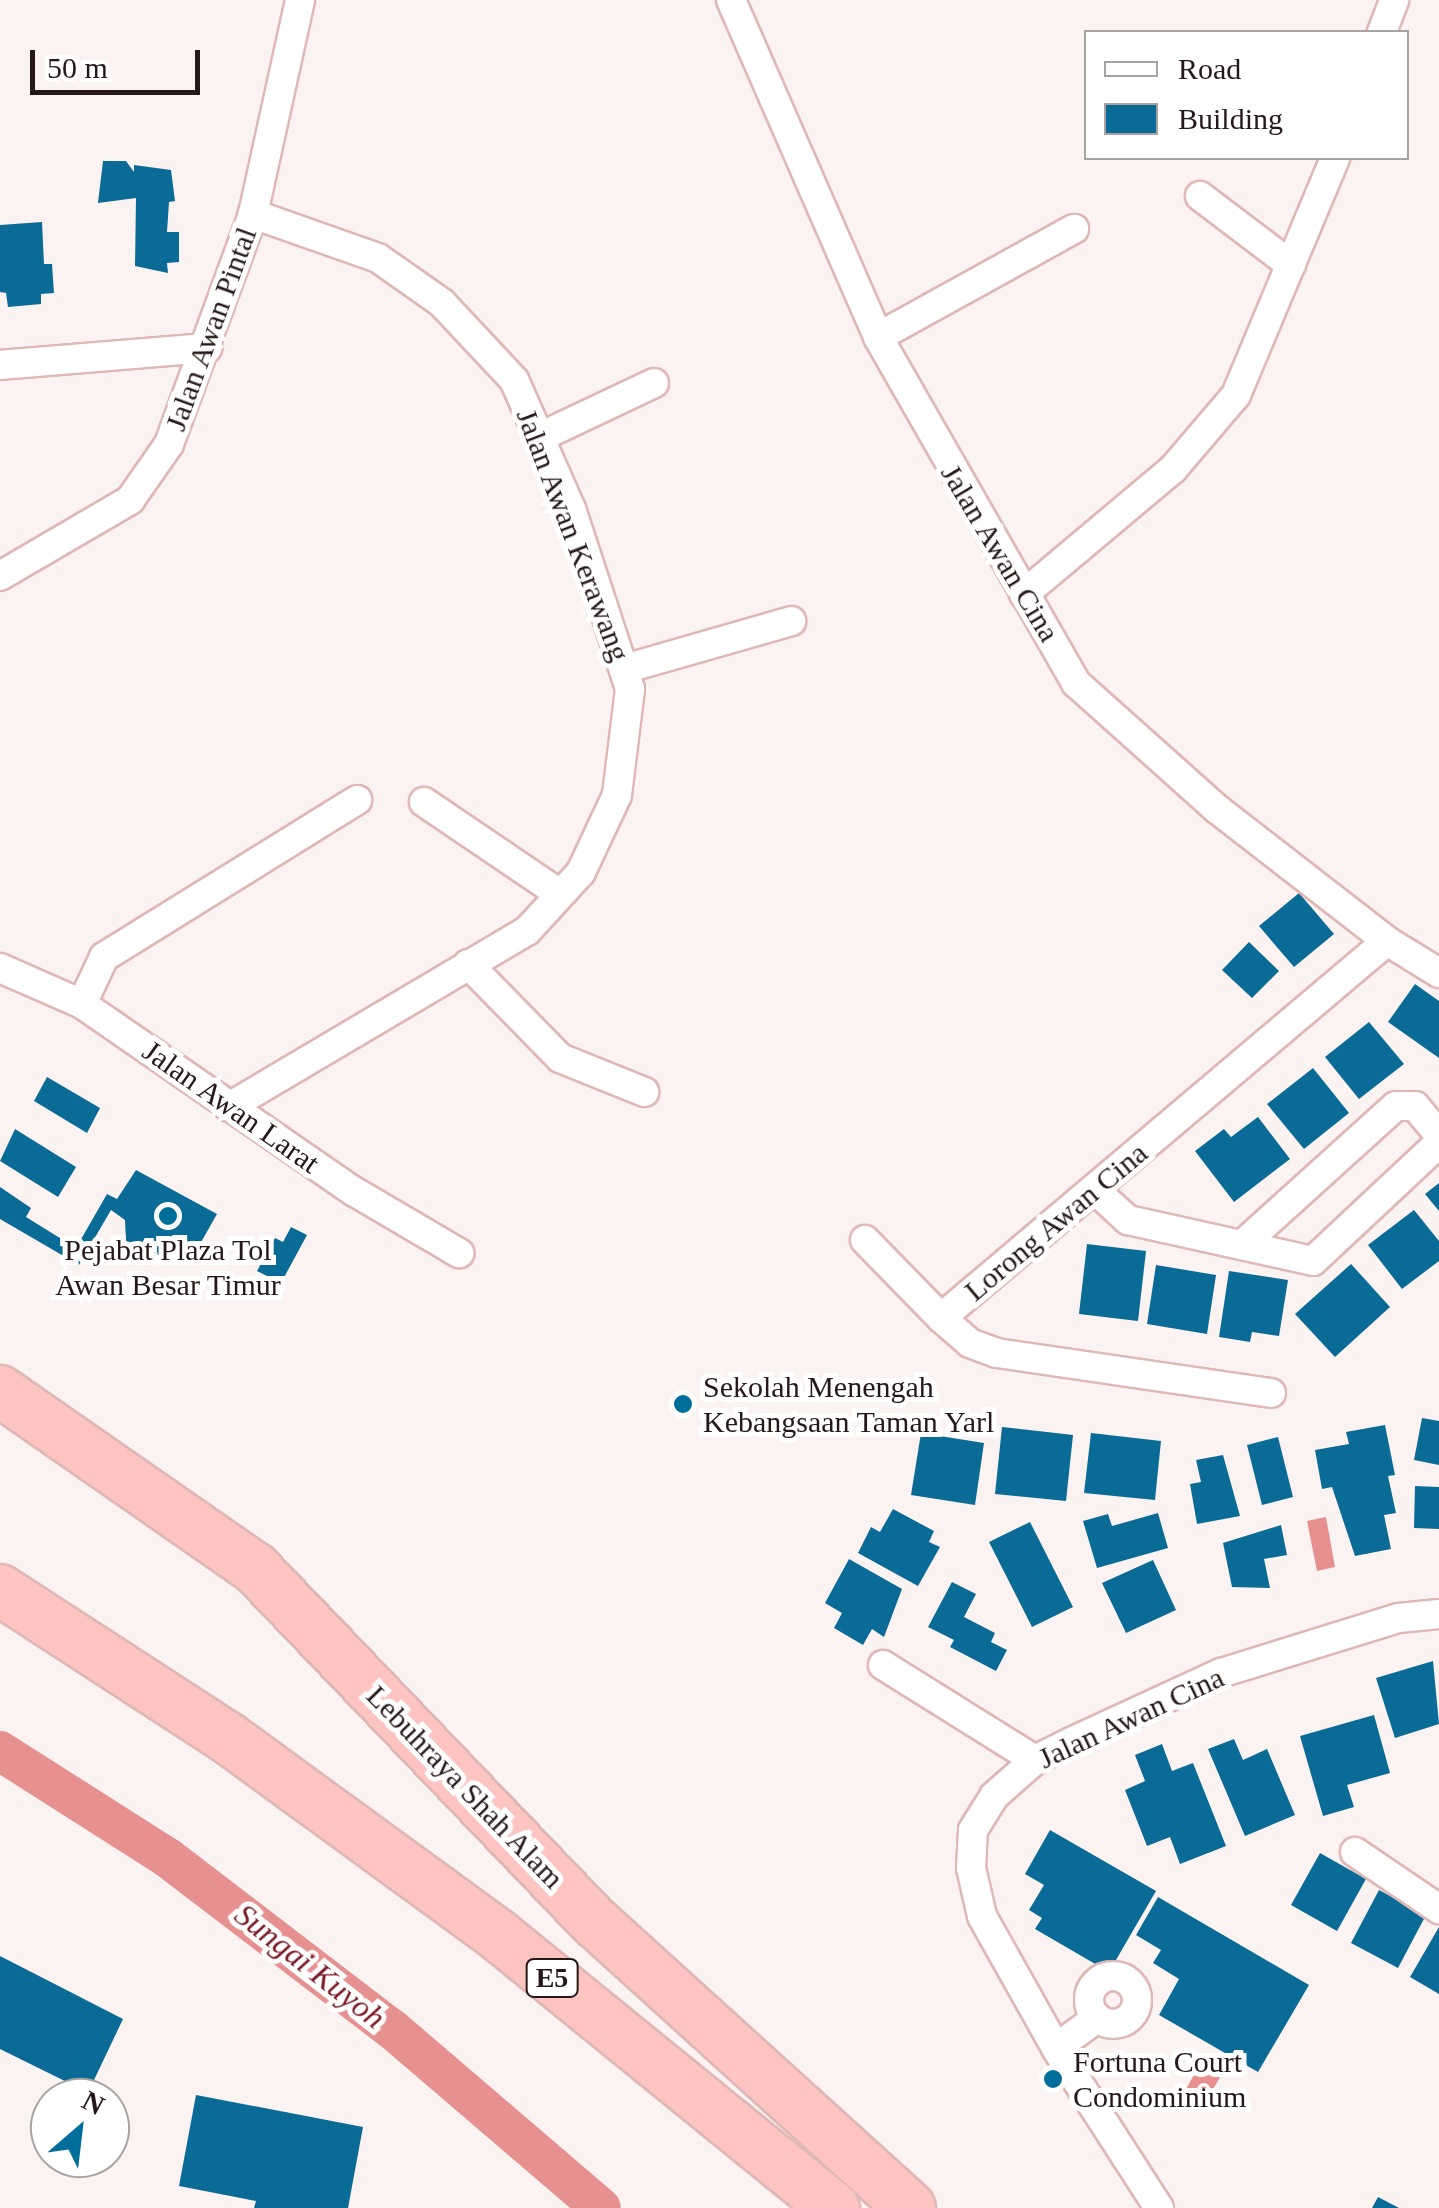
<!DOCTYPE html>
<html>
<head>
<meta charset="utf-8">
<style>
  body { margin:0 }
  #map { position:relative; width:1439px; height:2208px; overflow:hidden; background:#fbf2f2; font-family:Georgia,serif }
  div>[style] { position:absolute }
  .water>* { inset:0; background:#e69190 }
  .river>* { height:40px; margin:-20px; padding:0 20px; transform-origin:20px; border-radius:20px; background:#e69190 }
  .building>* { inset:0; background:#0a6b96 }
  .roads { filter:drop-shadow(2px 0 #dfb7b5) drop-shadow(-2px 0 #dfb7b5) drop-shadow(0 2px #dfb7b5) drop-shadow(0 -2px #dfb7b5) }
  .minor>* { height:28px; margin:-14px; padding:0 14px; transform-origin:14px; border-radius:14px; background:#fff }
  .minor>.ring { margin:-14px; padding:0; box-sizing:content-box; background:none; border:28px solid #fff; border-radius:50% }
  .motorway>* { height:50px; margin:-25px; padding:0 25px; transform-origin:25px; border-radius:25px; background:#fdc4c2 }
  .dots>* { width:28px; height:28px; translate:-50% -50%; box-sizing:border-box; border:5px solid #fff; border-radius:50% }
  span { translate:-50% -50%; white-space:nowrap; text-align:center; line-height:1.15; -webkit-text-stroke:10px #fff; paint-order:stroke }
  .shield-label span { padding:2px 8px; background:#fff; border:2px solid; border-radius:8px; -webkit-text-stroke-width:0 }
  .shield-label { font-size:28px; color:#261818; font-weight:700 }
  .street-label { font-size:30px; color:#261818 }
  .poi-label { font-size:30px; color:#261818 }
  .left { translate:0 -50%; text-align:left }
  .water-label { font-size:32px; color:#7b1723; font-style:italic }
  .legend { position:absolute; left:1084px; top:30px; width:325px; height:130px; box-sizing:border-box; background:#fff; border:2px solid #a8a3a3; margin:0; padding:12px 18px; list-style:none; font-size:30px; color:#261818 }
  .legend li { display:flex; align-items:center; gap:20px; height:50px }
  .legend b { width:50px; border:2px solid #a8a3a3 }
  .north { position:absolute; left:30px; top:2078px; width:100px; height:100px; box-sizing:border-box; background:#fff; border:2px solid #a8a3a3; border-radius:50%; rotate:28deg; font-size:28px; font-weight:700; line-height:40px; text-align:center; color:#261818 }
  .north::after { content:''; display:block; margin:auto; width:35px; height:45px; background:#016d9a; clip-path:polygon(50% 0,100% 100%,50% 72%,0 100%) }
  .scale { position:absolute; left:30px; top:50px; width:170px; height:45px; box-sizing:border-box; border:5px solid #261818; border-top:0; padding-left:12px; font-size:30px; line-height:35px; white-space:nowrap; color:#261818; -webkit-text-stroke:8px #fff; paint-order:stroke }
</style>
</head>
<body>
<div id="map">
  <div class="water">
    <i style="clip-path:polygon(1326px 1517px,1335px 1567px,1317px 1571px,1307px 1521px)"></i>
    <i style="clip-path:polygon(1204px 2057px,1225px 2069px,1201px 2109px,1181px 2098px)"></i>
  </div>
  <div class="river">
    <i style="left:0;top:1751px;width:199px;rotate:32.5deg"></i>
    <i style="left:168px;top:1858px;width:282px;rotate:37.4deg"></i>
    <i style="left:392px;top:2029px;width:275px;rotate:40.6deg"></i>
  </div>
  <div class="building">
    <i style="clip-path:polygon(103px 161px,126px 161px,134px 172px,134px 165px,171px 170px,175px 201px,169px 202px,167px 232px,179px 232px,179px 262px,167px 263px,168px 273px,135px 266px,136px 198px,98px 203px)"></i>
    <i style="clip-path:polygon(42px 222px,44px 264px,52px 264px,54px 293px,41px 294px,41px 304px,8px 307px,6px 293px,0 292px,0 225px)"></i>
    <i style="clip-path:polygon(1299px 893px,1334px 934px,1294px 967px,1259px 926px)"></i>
    <i style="clip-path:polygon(1249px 942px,1279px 971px,1252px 998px,1222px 970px)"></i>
    <i style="clip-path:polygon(1415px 984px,1439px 1001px,1439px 1058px,1388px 1022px)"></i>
    <i style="clip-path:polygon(1369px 1022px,1404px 1064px,1359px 1099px,1325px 1057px)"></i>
    <i style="clip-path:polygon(1313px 1068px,1349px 1113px,1304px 1149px,1267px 1104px)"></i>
    <i style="clip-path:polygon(47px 1077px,100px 1108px,87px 1133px,34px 1101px)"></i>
    <i style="clip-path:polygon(1258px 1117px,1290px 1159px,1234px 1202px,1195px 1151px,1224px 1129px,1231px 1137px)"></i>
    <i style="clip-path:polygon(15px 1129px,76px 1167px,58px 1197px,0 1161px)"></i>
    <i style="clip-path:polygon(136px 1170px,217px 1214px,200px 1244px,193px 1241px,187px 1251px,178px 1246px,173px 1255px,153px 1258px,126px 1241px,125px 1220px,111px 1210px,79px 1265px,0 1219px,0 1187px,31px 1208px,26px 1217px,76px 1248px,107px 1194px,117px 1199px)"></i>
    <i style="clip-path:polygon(1439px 1183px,1439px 1211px,1425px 1194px)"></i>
    <i style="clip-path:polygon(1414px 1210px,1439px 1241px,1439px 1261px,1402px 1289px,1368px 1245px)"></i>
    <i style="clip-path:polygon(291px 1227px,307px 1235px,281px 1283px,257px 1271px,275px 1238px,283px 1242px)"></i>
    <i style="clip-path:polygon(1087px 1244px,1146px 1251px,1138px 1321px,1079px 1314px)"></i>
    <i style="clip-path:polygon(1351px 1264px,1390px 1307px,1335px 1357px,1295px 1314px)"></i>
    <i style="clip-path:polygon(1156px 1265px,1216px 1275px,1207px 1334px,1147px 1324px)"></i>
    <i style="clip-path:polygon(1229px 1271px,1288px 1280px,1279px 1336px,1252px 1332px,1250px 1342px,1219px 1337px)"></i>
    <i style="clip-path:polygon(1422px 1418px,1439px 1421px,1439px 1465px,1414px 1460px)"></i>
    <i style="clip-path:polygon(1385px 1425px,1395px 1475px,1388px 1476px,1396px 1513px,1384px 1515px,1391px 1549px,1355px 1556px,1332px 1487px,1322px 1489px,1315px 1450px,1349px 1444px,1346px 1432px)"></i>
    <i style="clip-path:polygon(1002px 1427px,1073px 1435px,1066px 1501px,995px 1494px)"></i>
    <i style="clip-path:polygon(921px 1433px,984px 1443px,975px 1505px,911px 1495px)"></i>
    <i style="clip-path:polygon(1091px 1433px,1161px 1441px,1155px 1500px,1084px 1493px)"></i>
    <i style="clip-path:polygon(1278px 1437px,1293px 1497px,1262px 1505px,1247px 1445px)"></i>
    <i style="clip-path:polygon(1223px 1455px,1240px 1516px,1197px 1524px,1190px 1484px,1201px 1482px,1196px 1460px)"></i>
    <i style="clip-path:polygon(1415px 1486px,1439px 1487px,1439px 1529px,1414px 1528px)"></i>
    <i style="clip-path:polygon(893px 1509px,934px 1531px,929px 1542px,940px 1547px,918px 1586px,858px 1553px,871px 1527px,880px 1532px)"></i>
    <i style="clip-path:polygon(1158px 1513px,1168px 1548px,1097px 1568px,1083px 1521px,1108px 1514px,1112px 1526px)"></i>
    <i style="clip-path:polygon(1030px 1522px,1073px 1607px,1032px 1627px,989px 1542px)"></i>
    <i style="clip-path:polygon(1281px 1525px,1287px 1555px,1264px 1559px,1270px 1588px,1232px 1587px,1223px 1543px)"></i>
    <i style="clip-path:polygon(849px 1559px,902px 1589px,884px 1637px,872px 1629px,863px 1645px,834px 1628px,842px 1613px,825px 1603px)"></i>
    <i style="clip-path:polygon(1153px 1560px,1176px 1610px,1126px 1633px,1102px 1583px)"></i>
    <i style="clip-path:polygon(952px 1582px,976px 1594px,964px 1617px,995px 1633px,991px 1642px,1007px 1650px,996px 1671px,950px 1647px,954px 1640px,928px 1627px)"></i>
    <i style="clip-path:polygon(1433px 1661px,1439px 1724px,1395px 1738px,1376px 1678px)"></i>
    <i style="clip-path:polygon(1374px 1715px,1390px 1773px,1347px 1785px,1354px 1807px,1323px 1816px,1300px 1736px)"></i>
    <i style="clip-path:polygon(1234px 1739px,1243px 1760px,1267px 1749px,1295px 1815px,1245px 1836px,1208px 1749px)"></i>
    <i style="clip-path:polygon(1162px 1744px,1172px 1771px,1193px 1763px,1226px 1846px,1180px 1864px,1170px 1837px,1147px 1846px,1125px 1790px,1145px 1781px,1135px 1755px)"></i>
    <i style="clip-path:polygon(1050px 1830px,1156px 1891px,1109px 1972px,1035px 1929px,1042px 1918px,1029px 1910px,1044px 1885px,1025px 1874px)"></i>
    <i style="clip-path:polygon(1320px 1853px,1366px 1879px,1337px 1931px,1291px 1905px)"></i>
    <i style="clip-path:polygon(1379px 1890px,1426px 1915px,1398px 1968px,1351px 1943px)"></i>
    <i style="clip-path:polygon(1158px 1897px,1309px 1985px,1258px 2072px,1159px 2015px,1179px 1979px,1153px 1963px,1161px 1950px,1136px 1935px)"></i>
    <i style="clip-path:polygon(1439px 1927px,1439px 1994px,1410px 1977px)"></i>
    <i style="clip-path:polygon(0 1956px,123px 2019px,94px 2080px,83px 2090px,0 2049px)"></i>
    <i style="clip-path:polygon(196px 2095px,363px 2127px,348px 2208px,254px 2208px,256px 2201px,179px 2186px)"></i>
    <i style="clip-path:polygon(1378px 2197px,1399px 2208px,1372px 2208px)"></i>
  </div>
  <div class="roads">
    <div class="minor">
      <i style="left:731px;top:0;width:368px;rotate:66.4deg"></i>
      <i style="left:878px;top:337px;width:399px;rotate:60.2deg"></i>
      <i style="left:1076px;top:683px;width:189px;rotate:41.8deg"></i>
      <i style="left:1217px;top:809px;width:215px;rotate:37.8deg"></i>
      <i style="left:1387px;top:941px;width:61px;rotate:31.6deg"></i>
      <i style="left:1382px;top:32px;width:34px;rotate:-69deg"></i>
      <i style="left:1200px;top:196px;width:114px;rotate:37.2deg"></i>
      <i style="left:878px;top:337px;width:224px;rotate:-28.9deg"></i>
      <i style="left:0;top:365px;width:208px;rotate:-4.7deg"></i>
      <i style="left:540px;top:437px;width:126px;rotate:-25.3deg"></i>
      <i style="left:0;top:576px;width:151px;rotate:-30.3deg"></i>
      <i style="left:130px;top:500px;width:68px;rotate:-55.1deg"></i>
      <i style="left:169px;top:444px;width:245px;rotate:-69.9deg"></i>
      <i style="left:253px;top:214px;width:219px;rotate:-77.6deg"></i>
      <i style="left:1024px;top:594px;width:194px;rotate:-40deg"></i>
      <i style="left:1173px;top:469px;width:97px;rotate:-49.6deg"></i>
      <i style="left:1236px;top:395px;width:257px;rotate:-67.3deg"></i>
      <i style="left:624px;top:669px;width:174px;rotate:-16deg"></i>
      <i style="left:424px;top:802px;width:164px;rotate:34.1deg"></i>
      <i style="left:468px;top:964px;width:132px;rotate:45.6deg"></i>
      <i style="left:560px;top:1058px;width:91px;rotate:22deg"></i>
      <i style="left:0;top:968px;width:90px;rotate:23.7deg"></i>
      <i style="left:82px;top:1004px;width:331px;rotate:34.6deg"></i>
      <i style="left:355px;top:1192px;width:121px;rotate:30.4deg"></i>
      <i style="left:82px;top:1004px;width:52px;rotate:-64.9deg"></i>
      <i style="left:104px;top:957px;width:298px;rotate:-31.8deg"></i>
      <i style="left:229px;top:1107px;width:346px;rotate:-30.6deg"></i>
      <i style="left:527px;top:931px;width:80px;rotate:-47.5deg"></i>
      <i style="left:581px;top:872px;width:85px;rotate:-64.9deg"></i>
      <i style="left:617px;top:795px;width:107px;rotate:-83deg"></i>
      <i style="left:630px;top:689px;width:189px;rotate:-108.1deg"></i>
      <i style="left:571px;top:509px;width:141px;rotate:-113.8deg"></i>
      <i style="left:514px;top:380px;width:105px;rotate:-133.1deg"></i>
      <i style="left:442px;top:303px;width:78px;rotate:-144.9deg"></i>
      <i style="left:378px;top:258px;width:133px;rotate:-160.6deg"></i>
      <i style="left:1095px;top:1190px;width:45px;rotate:42.3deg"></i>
      <i style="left:1128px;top:1220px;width:189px;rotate:12.5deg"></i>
      <i style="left:1313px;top:1261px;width:173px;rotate:-43.1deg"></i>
      <i style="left:865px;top:1240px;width:109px;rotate:45.7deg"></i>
      <i style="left:1242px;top:1245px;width:207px;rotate:-42.1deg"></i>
      <i style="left:1396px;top:1106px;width:19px"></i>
      <i style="left:1415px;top:1106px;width:38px;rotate:50deg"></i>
      <i style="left:1271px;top:1393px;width:277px;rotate:-171.7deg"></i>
      <i style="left:997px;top:1353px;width:29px;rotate:-160deg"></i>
      <i style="left:970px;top:1343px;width:38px;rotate:-139deg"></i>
      <i style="left:941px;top:1318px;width:584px;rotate:-40.21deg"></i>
      <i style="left:883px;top:1665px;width:179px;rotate:32deg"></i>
      <i style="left:1355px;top:1852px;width:102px;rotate:34.2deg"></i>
      <i class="ring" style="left:1089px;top:1976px;width:20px;height:20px"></i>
      <i style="left:1056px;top:2048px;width:51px;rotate:-36.2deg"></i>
      <i style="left:1159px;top:2208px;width:190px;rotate:-122.8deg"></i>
      <i style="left:1056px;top:2048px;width:151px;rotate:-119.3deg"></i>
      <i style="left:982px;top:1916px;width:49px;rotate:-102.9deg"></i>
      <i style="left:971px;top:1868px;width:38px;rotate:-87deg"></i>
      <i style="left:973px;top:1830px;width:40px;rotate:-58deg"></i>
      <i style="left:994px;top:1796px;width:55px;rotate:-41.3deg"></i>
      <i style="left:1035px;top:1760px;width:42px;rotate:-26.6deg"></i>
      <i style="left:1073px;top:1741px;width:163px;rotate:-24.7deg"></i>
      <i style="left:1221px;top:1673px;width:186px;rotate:-17.2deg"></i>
      <i style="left:1399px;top:1618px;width:40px;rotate:-5.7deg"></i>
    </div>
    <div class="motorway">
      <i style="left:0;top:1391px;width:310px;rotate:34.8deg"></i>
      <i style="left:255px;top:1568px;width:491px;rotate:46.2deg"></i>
      <i style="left:595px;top:1922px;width:425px;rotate:42.2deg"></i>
      <i style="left:0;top:1590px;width:272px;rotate:33deg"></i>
      <i style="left:228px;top:1738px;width:334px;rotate:36.1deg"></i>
      <i style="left:498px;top:1935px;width:433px;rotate:39.1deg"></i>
    </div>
  </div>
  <div class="dots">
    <i style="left:168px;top:1216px;background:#016d9a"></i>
    <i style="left:683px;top:1404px;background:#016d9a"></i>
    <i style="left:1053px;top:2079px;background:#016d9a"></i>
  </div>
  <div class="shield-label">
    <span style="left:552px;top:1978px">E5</span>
  </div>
  <div class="street-label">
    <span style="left:211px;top:329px;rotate:-70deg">Jalan Awan Pintal</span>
    <span style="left:573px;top:535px;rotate:69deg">Jalan Awan Kerawang</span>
    <span style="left:1000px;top:553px;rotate:59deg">Jalan Awan Cina</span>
    <span style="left:231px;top:1107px;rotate:35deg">Jalan Awan Larat</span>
    <span style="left:1056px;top:1222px;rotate:-40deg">Lorong Awan Cina</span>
    <span style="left:1131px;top:1718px;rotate:-25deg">Jalan Awan Cina</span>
    <span style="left:465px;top:1787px;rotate:46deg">Lebuhraya Shah Alam</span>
  </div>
  <div class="poi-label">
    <span style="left:168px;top:1267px">Pejabat Plaza Tol<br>Awan Besar Timur</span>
    <span class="left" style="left:703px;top:1404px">Sekolah Menengah<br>Kebangsaan Taman Yarl</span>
    <span class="left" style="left:1073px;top:2079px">Fortuna Court<br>Condominium</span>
  </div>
  <div class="water-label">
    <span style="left:310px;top:1966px;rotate:38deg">Sungai Kuyoh</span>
  </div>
  <ul class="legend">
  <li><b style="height:12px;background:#fff"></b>Road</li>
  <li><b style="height:28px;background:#0a6b96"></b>Building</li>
  </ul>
  <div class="north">N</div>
  <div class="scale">50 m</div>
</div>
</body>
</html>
